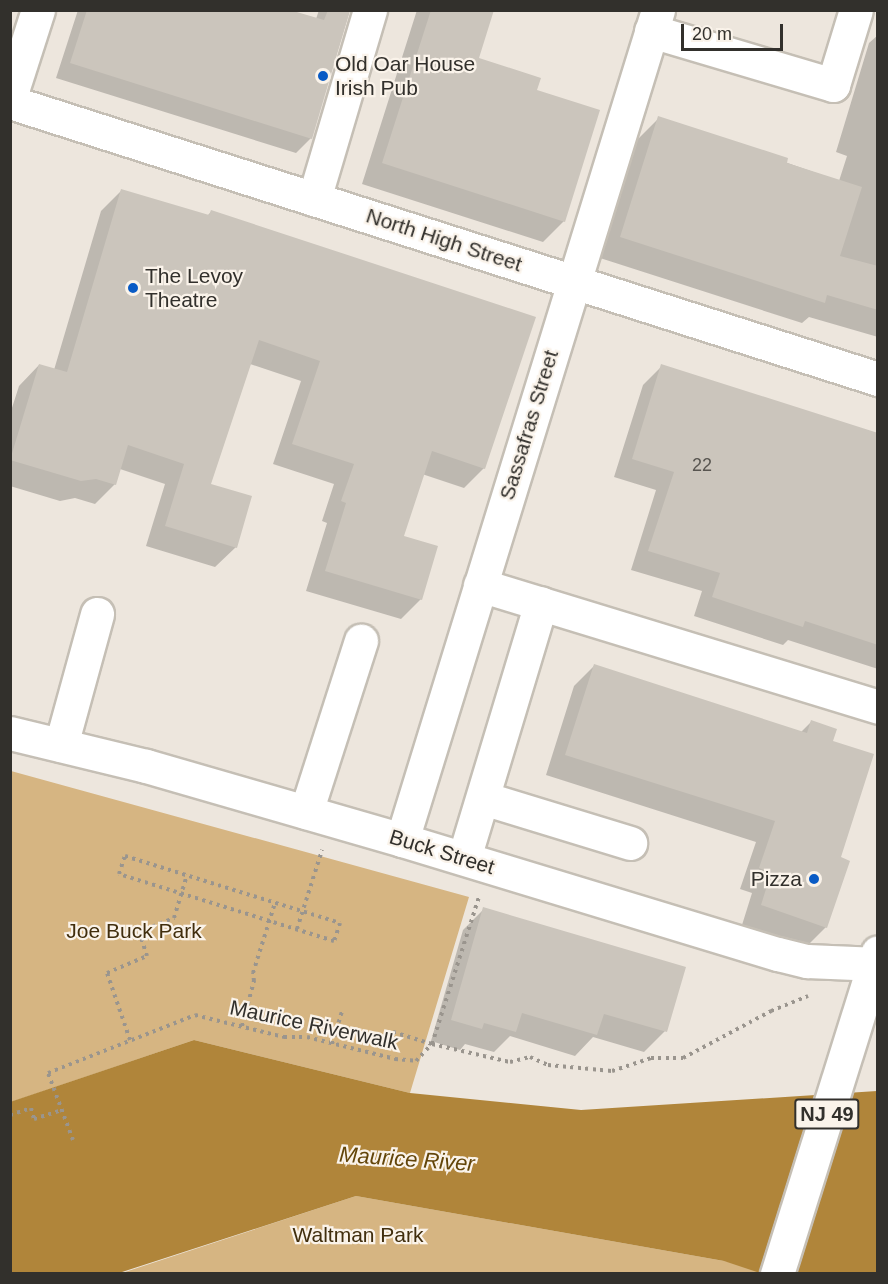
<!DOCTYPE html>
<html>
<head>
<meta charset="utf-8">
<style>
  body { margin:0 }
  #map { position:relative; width:888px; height:1284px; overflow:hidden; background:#ede6dd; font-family:Helvetica,sans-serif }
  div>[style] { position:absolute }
  .green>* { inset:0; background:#d6b582 }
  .water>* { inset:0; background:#b0853a }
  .shadow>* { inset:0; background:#0003 }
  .building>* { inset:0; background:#cbc5bc }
  .path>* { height:4px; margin-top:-2px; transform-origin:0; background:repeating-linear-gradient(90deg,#9a958e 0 3px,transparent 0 7.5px) }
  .roads { filter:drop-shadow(2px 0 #c5bfb5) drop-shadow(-2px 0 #c5bfb5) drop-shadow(0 2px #c5bfb5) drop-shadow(0 -2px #c5bfb5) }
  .minor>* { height:33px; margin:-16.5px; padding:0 16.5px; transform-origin:16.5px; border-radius:16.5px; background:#fff }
  .highway>* { height:33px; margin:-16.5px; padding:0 16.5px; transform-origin:16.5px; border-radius:16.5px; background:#fff }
  .dots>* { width:16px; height:16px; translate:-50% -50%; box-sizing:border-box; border:3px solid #faf3ea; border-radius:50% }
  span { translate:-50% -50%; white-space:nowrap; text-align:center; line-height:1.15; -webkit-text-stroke:4.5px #faf3ea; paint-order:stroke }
  .number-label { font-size:18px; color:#585550 }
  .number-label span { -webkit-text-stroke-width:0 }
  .shield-label span { padding:2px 4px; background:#faf3ea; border:2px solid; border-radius:4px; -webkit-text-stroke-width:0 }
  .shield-label { font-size:20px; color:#32302c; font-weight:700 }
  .poi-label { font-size:21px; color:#32302c }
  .left { translate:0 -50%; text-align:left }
  .right { translate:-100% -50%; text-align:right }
  .street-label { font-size:21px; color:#32302c }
  .park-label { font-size:21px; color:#412e0d }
  .water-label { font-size:22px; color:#634509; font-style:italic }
  .frame { position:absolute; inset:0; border:12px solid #32302c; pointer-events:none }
  .scale { position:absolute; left:681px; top:24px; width:102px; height:27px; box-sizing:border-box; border:3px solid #32302c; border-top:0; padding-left:8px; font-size:18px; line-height:21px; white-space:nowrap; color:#32302c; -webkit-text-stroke:4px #faf3ea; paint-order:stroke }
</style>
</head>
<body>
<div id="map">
  <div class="green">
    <i style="clip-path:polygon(11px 771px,469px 897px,410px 1093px,194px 1040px,11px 1102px)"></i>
    <i style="clip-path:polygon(356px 1196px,724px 1261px,877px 1274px,119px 1274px)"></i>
  </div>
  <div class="water">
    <i style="clip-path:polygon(194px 1040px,410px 1093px,581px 1110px,877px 1091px,877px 1273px,760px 1273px,724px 1261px,356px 1196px,119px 1273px,11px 1273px,10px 1102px)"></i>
  </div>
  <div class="shadow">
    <i style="clip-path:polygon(78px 10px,285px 10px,316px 19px,319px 10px,350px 10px,311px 138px,296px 153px,56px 78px)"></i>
    <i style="clip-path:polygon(417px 10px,492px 10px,477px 59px,535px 91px,564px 221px,543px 242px,362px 184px)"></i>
    <i style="clip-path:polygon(878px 35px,878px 337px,809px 317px,802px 323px,600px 258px,638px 139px,659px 118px,839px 181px,847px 156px,836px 152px,869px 43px)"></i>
    <i style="clip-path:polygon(121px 191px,207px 216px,211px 212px,484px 468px,464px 488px,422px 474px,402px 537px,421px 599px,401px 619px,306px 591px,327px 523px,322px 521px,334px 484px,273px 464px,301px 381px,250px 364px,209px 485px,236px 547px,215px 567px,146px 546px,165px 484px,120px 469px,115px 484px,95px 504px,75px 498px,60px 501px,10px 486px,10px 414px,19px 386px,39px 365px,54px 370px,101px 211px)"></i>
    <i style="clip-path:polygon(662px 366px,878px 615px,878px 669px,788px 640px,783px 645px,694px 616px,702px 591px,631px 570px,656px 490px,614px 477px,643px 385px)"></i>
    <i style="clip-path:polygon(594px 666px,801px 732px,811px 722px,831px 742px,826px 927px,806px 947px,742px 925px,752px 893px,740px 889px,756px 842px,546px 775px,574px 686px)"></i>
    <i style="clip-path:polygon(484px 909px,665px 1031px,644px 1052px,593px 1037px,575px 1056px,510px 1036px,494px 1052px,465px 1044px,460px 1050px,431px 1041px,463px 930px)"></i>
  </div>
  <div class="building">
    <i style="clip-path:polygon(87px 10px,290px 10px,324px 20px,328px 10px,350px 10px,312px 139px,70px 63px)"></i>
    <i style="clip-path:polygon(431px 10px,494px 10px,479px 58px,541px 78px,537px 90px,600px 110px,565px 222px,382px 163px)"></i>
    <i style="clip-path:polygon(658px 116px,788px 158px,787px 163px,862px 187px,840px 256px,878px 266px,878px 310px,827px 295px,825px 303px,620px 237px)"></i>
    <i style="clip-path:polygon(121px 189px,209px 215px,211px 210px,536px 317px,485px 469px,432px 451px,404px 536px,438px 546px,422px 600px,325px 571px,346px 503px,341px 501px,354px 464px,292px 444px,320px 361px,259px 340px,211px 484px,252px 496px,237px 548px,165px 526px,184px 464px,128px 445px,116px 485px,96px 479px,81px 481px,10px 460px,39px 364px,67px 372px)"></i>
    <i style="clip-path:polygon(661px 364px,878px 433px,878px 645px,805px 621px,803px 627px,712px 597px,720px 573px,648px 551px,674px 472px,632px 459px)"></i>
    <i style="clip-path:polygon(594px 664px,807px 733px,811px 720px,837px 729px,833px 741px,874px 754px,841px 857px,850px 861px,827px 928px,761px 905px,771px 873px,759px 868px,775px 821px,565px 755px)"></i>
    <i style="clip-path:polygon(483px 907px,686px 967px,667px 1032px,604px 1014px,597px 1035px,522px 1013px,516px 1032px,484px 1023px,482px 1029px,451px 1020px)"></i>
  </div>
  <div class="path">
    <i style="left:125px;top:856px;width:225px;rotate:17.3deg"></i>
    <i style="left:340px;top:923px;width:19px;rotate:108deg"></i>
    <i style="left:334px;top:941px;width:225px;rotate:-162.7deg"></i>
    <i style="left:119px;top:874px;width:19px;rotate:-72deg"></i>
    <i style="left:297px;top:929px;width:83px;rotate:-72.4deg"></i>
    <i style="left:242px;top:1026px;width:47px;rotate:-75.1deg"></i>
    <i style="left:254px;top:981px;width:8px;rotate:-97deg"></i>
    <i style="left:253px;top:973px;width:73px;rotate:-72.6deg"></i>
    <i style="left:393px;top:1032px;width:41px;rotate:17.1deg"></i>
    <i style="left:432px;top:1044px;width:154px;rotate:-72.3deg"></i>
    <i style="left:130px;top:1040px;width:71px;rotate:-108.9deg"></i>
    <i style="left:107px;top:973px;width:43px;rotate:-23deg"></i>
    <i style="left:147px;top:956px;width:25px;rotate:-108deg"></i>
    <i style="left:139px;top:932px;width:38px;rotate:-22deg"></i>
    <i style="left:174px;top:918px;width:45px;rotate:-73.2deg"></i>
    <i style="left:332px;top:1044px;width:37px;rotate:-73deg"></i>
    <i style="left:10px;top:1115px;width:22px;rotate:-18deg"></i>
    <i style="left:31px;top:1108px;width:11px;rotate:75deg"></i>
    <i style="left:34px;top:1119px;width:29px;rotate:-18deg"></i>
    <i style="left:73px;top:1140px;width:72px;rotate:-110.5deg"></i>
    <i style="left:48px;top:1073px;width:158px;rotate:-21.5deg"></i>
    <i style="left:195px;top:1015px;width:92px;rotate:13.9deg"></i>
    <i style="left:284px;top:1037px;width:23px"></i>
    <i style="left:307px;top:1037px;width:91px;rotate:14deg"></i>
    <i style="left:395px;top:1059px;width:21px;rotate:5deg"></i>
    <i style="left:416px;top:1061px;width:23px;rotate:-47deg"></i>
    <i style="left:432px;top:1044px;width:80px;rotate:13deg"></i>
    <i style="left:510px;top:1062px;width:21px;rotate:-14deg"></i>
    <i style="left:530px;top:1057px;width:20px;rotate:24deg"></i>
    <i style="left:548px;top:1065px;width:64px;rotate:5.4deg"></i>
    <i style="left:612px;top:1071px;width:41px;rotate:-18.4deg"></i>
    <i style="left:651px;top:1058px;width:32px"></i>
    <i style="left:683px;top:1058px;width:100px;rotate:-28.1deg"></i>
    <i style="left:771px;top:1011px;width:40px;rotate:-22deg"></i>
  </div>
  <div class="roads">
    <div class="minor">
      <i style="left:651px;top:31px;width:190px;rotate:16.5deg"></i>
      <i style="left:833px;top:85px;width:78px;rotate:-73deg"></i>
      <i style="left:10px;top:97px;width:91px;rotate:-72.2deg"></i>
      <i style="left:10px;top:102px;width:911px;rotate:17.7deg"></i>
      <i style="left:314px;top:199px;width:197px;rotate:-73.5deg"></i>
      <i style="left:480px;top:585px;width:416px;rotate:17deg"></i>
      <i style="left:10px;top:733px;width:140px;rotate:13.6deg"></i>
      <i style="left:146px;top:766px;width:266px;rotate:16.1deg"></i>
      <i style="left:402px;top:840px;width:393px;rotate:16.9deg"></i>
      <i style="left:778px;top:954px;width:30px;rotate:14deg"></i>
      <i style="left:807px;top:961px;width:71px;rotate:2.4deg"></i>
      <i style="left:61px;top:745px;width:136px;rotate:-74.6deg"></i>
      <i style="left:483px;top:798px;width:154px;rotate:17deg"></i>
      <i style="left:306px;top:812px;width:180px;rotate:-72.2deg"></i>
      <i style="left:402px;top:840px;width:869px;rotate:-72.86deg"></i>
      <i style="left:464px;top:858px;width:266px;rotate:-73.2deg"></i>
    </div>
    <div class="highway">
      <i style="left:777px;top:1274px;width:337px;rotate:-72.6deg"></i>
    </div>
  </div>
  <div class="dots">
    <i style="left:323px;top:76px;background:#095bc5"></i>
    <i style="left:133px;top:288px;background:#095bc5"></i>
    <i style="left:814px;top:879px;background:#095bc5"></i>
  </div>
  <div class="number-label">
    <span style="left:702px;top:465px">22</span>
  </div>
  <div class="shield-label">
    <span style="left:827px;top:1114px">NJ 49</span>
  </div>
  <div class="poi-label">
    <span class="left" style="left:335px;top:76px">Old Oar House<br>Irish Pub</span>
    <span class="left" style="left:145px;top:288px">The Levoy<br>Theatre</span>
    <span class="right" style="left:802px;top:879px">Pizza</span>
  </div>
  <div class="street-label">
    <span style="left:444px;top:240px;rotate:18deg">North High Street</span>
    <span style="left:529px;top:425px;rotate:-73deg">Sassafras Street</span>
    <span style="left:442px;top:852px;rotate:17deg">Buck Street</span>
    <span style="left:314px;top:1025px;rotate:12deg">Maurice Riverwalk</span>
  </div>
  <div class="park-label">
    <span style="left:134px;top:931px">Joe Buck Park</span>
    <span style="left:358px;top:1235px">Waltman Park</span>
  </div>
  <div class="water-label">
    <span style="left:407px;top:1159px;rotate:4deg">Maurice River</span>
  </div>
  <div class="frame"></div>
  <div class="scale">20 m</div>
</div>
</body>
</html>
